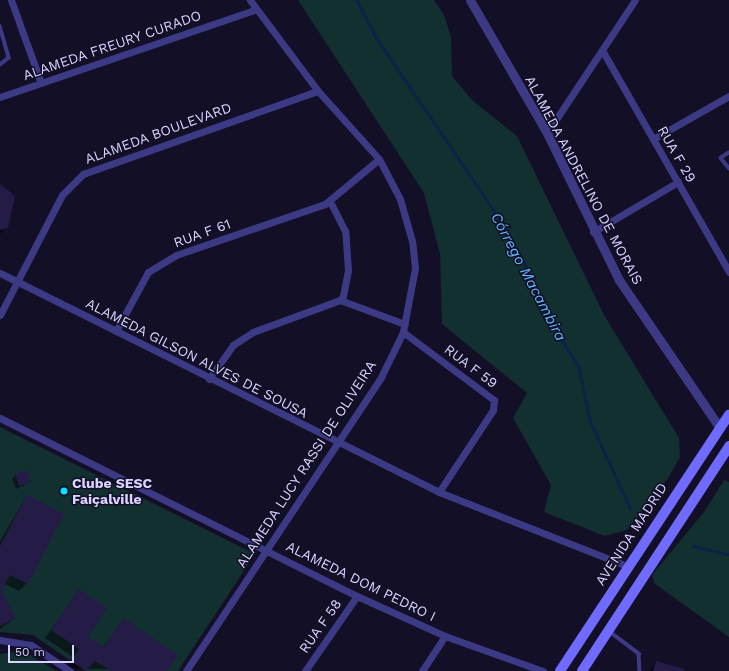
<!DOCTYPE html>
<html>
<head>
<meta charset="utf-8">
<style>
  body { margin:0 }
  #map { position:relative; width:729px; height:671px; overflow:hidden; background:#130f26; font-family:"Work Sans",sans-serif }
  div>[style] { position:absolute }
  .green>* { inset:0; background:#12302f }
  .shadow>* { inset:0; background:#0007 }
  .stream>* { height:2.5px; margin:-1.25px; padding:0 1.25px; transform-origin:1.25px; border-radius:1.25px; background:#0c2248 }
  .building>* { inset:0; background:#241b47 }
  .service>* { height:3.5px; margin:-1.75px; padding:0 1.75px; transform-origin:1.75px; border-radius:1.75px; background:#3d3a85 }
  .minor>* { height:7px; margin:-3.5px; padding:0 3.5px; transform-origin:3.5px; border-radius:3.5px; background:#3d3a85 }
  .tertiary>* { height:9px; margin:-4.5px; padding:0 4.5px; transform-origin:4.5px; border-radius:4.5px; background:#3d3a85 }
  .secondary>* { height:10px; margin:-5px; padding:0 5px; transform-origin:5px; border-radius:5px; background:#6f6bff }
  .dots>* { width:11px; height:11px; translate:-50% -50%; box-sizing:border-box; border:2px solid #130f26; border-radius:50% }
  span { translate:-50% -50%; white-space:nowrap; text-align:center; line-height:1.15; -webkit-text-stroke:3px #130f26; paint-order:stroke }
  .street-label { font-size:14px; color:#d9d4ff }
  .poi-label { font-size:14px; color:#d9d4ff; font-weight:700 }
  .left { translate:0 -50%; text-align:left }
  .water-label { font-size:15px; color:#62b6ff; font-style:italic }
  .scale { position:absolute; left:8px; top:645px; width:66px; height:18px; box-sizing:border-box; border:2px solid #d9d4ff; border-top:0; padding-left:5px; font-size:12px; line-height:14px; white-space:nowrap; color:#d9d4ff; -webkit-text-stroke:3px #130f26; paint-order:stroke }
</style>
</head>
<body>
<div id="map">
  <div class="green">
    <i style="clip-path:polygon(298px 0,434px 0,444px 15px,451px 37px,452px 76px,472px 100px,517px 136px,604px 315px,679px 438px,680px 457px,669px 477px,627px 530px,605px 536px,544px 512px,551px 485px,513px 418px,527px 393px,442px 324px,440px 254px,424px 193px)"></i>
    <i style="clip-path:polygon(0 427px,255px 554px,178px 671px,86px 671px,33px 635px,0 632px)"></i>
    <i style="clip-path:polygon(724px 480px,729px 482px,729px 637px,655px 584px,652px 575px,704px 512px)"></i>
    <i style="clip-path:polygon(24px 651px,56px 671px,0 671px,0 654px)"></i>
  </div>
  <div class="shadow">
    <i style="clip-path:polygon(0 185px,7px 227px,0 234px)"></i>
    <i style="clip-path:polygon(16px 475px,30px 482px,16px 489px,12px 479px)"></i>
    <i style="clip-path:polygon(27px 496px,63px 514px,27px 583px,19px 591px,5px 584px,1px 591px,15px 618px,0 629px,0 541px)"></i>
    <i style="clip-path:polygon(79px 590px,86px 637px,103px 647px,123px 620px,166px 671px,65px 668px,73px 657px,45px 638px)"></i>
    <i style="clip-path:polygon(656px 662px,677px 671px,649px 671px)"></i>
  </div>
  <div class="stream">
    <i style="left:357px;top:0;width:38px;rotate:63deg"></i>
    <i style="left:374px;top:34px;width:233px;rotate:55.8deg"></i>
    <i style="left:505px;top:227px;width:51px;rotate:61.9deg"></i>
    <i style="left:529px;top:272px;width:43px;rotate:69.4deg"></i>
    <i style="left:544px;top:312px;width:65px;rotate:57.5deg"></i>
    <i style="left:579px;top:367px;width:54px;rotate:78.3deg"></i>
    <i style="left:590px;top:420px;width:97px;rotate:65.6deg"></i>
    <i style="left:693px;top:546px;width:37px;rotate:13deg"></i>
  </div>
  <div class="building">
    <i style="clip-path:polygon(0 184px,15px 196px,8px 228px,0 230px)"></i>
    <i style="clip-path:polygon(27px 470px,31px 482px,19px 486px,15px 474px)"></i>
    <i style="clip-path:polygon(27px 495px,64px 514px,28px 584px,10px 575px,2px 591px,16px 618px,0 626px,0 546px)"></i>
    <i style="clip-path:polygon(79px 589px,107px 608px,88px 636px,104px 647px,123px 618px,178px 655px,167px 671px,111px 671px,95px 661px,86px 671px,71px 661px,79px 649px,51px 630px)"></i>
    <i style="clip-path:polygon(656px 661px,684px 669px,684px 671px,653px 671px)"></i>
  </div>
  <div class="service">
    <i style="left:0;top:26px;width:33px;rotate:74deg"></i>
    <i style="left:9px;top:58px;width:11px;rotate:142deg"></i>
    <i style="left:729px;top:153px;width:9px;rotate:148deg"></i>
    <i style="left:721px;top:158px;width:13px;rotate:51deg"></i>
    <i style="left:609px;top:631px;width:38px;rotate:37deg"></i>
    <i style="left:639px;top:654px;width:17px;rotate:87deg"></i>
  </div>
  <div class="minor">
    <i style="left:11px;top:0;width:88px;rotate:70.1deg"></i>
    <i style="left:602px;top:50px;width:256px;rotate:60.2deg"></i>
    <i style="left:0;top:97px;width:268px;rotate:-18.9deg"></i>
    <i style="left:547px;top:133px;width:159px;rotate:-56.5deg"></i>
    <i style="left:653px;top:139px;width:87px;rotate:-29.5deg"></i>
    <i style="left:593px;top:232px;width:99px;rotate:-30.5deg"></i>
    <i style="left:0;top:273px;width:491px;rotate:26.5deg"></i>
    <i style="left:439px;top:492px;width:202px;rotate:21.5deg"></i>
    <i style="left:340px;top:300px;width:69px;rotate:20.3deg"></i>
    <i style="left:0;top:315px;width:135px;rotate:-62.7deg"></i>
    <i style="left:62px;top:195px;width:30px;rotate:-45deg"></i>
    <i style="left:83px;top:174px;width:249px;rotate:-19.5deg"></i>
    <i style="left:116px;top:331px;width:67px;rotate:-61.5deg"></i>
    <i style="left:148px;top:272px;width:33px;rotate:-31deg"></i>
    <i style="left:176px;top:255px;width:157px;rotate:-18.9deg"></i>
    <i style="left:325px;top:204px;width:70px;rotate:-39.8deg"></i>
    <i style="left:403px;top:332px;width:114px;rotate:36.8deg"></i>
    <i style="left:494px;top:400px;width:10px;rotate:96deg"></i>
    <i style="left:493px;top:410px;width:98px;rotate:123.4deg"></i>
    <i style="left:209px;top:379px;width:42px;rotate:-54.8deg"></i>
    <i style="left:233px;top:345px;width:24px;rotate:-33deg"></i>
    <i style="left:253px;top:332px;width:93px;rotate:-20.2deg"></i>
    <i style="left:340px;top:300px;width:5px;rotate:-53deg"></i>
    <i style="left:343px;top:296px;width:26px;rotate:-79deg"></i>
    <i style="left:348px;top:270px;width:39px;rotate:-94deg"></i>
    <i style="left:345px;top:231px;width:34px;rotate:-117deg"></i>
    <i style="left:0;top:418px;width:399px;rotate:26.5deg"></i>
    <i style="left:357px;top:596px;width:97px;rotate:24.4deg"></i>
    <i style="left:445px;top:636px;width:104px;rotate:19.7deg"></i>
    <i style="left:0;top:640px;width:31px;rotate:9deg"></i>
    <i style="left:31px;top:645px;width:47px;rotate:33.7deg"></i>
    <i style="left:186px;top:671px;width:353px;rotate:-56.4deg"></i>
    <i style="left:381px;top:377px;width:50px;rotate:-63.9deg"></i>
    <i style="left:403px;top:332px;width:65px;rotate:-79.4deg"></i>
    <i style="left:415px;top:268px;width:27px;rotate:-96deg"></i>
    <i style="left:412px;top:241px;width:44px;rotate:-105.9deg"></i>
    <i style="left:400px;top:199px;width:45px;rotate:-117.7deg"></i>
    <i style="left:379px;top:159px;width:91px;rotate:-131.9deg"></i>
    <i style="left:318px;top:91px;width:114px;rotate:-126.8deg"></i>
    <i style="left:305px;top:671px;width:91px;rotate:-55.3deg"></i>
    <i style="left:422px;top:671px;width:42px;rotate:-56.7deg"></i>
  </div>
  <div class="tertiary">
    <i style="left:470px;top:0;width:154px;rotate:59.9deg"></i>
    <i style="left:547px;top:133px;width:164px;rotate:63.9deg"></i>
    <i style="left:619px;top:280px;width:179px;rotate:55.7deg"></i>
  </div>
  <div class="secondary">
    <i style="left:560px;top:671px;width:307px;rotate:-56.6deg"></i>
    <i style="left:582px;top:671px;width:269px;rotate:-56.8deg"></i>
  </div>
  <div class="dots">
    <i style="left:64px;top:491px;background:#00e5ff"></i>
  </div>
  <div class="street-label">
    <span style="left:112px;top:45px;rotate:-19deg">ALAMEDA FREURY CURADO</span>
    <span style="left:158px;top:133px;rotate:-20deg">ALAMEDA BOULEVARD</span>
    <span style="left:677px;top:154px;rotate:60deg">RUA F 29</span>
    <span style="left:584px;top:180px;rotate:62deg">ALAMEDA ANDRELINO DE MORAIS</span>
    <span style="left:202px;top:233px;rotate:-20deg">RUA F 61</span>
    <span style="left:197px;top:358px;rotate:27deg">ALAMEDA GILSON ALVES DE SOUSA</span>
    <span style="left:471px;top:366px;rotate:37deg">RUA F 59</span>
    <span style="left:306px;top:464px;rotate:-57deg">ALAMEDA LUCY RASSI DE OLIVEIRA</span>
    <span style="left:631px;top:534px;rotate:-57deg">AVENIDA MADRID</span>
    <span style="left:361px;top:581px;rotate:26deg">ALAMEDA DOM PEDRO I</span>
    <span style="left:320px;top:626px;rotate:-55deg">RUA F 58</span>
  </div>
  <div class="poi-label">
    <span class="left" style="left:72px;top:491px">Clube SESC<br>Faiçalville</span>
  </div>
  <div class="water-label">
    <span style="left:528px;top:277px;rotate:62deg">Córrego Macambira</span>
  </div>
  <div class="scale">50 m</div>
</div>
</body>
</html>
